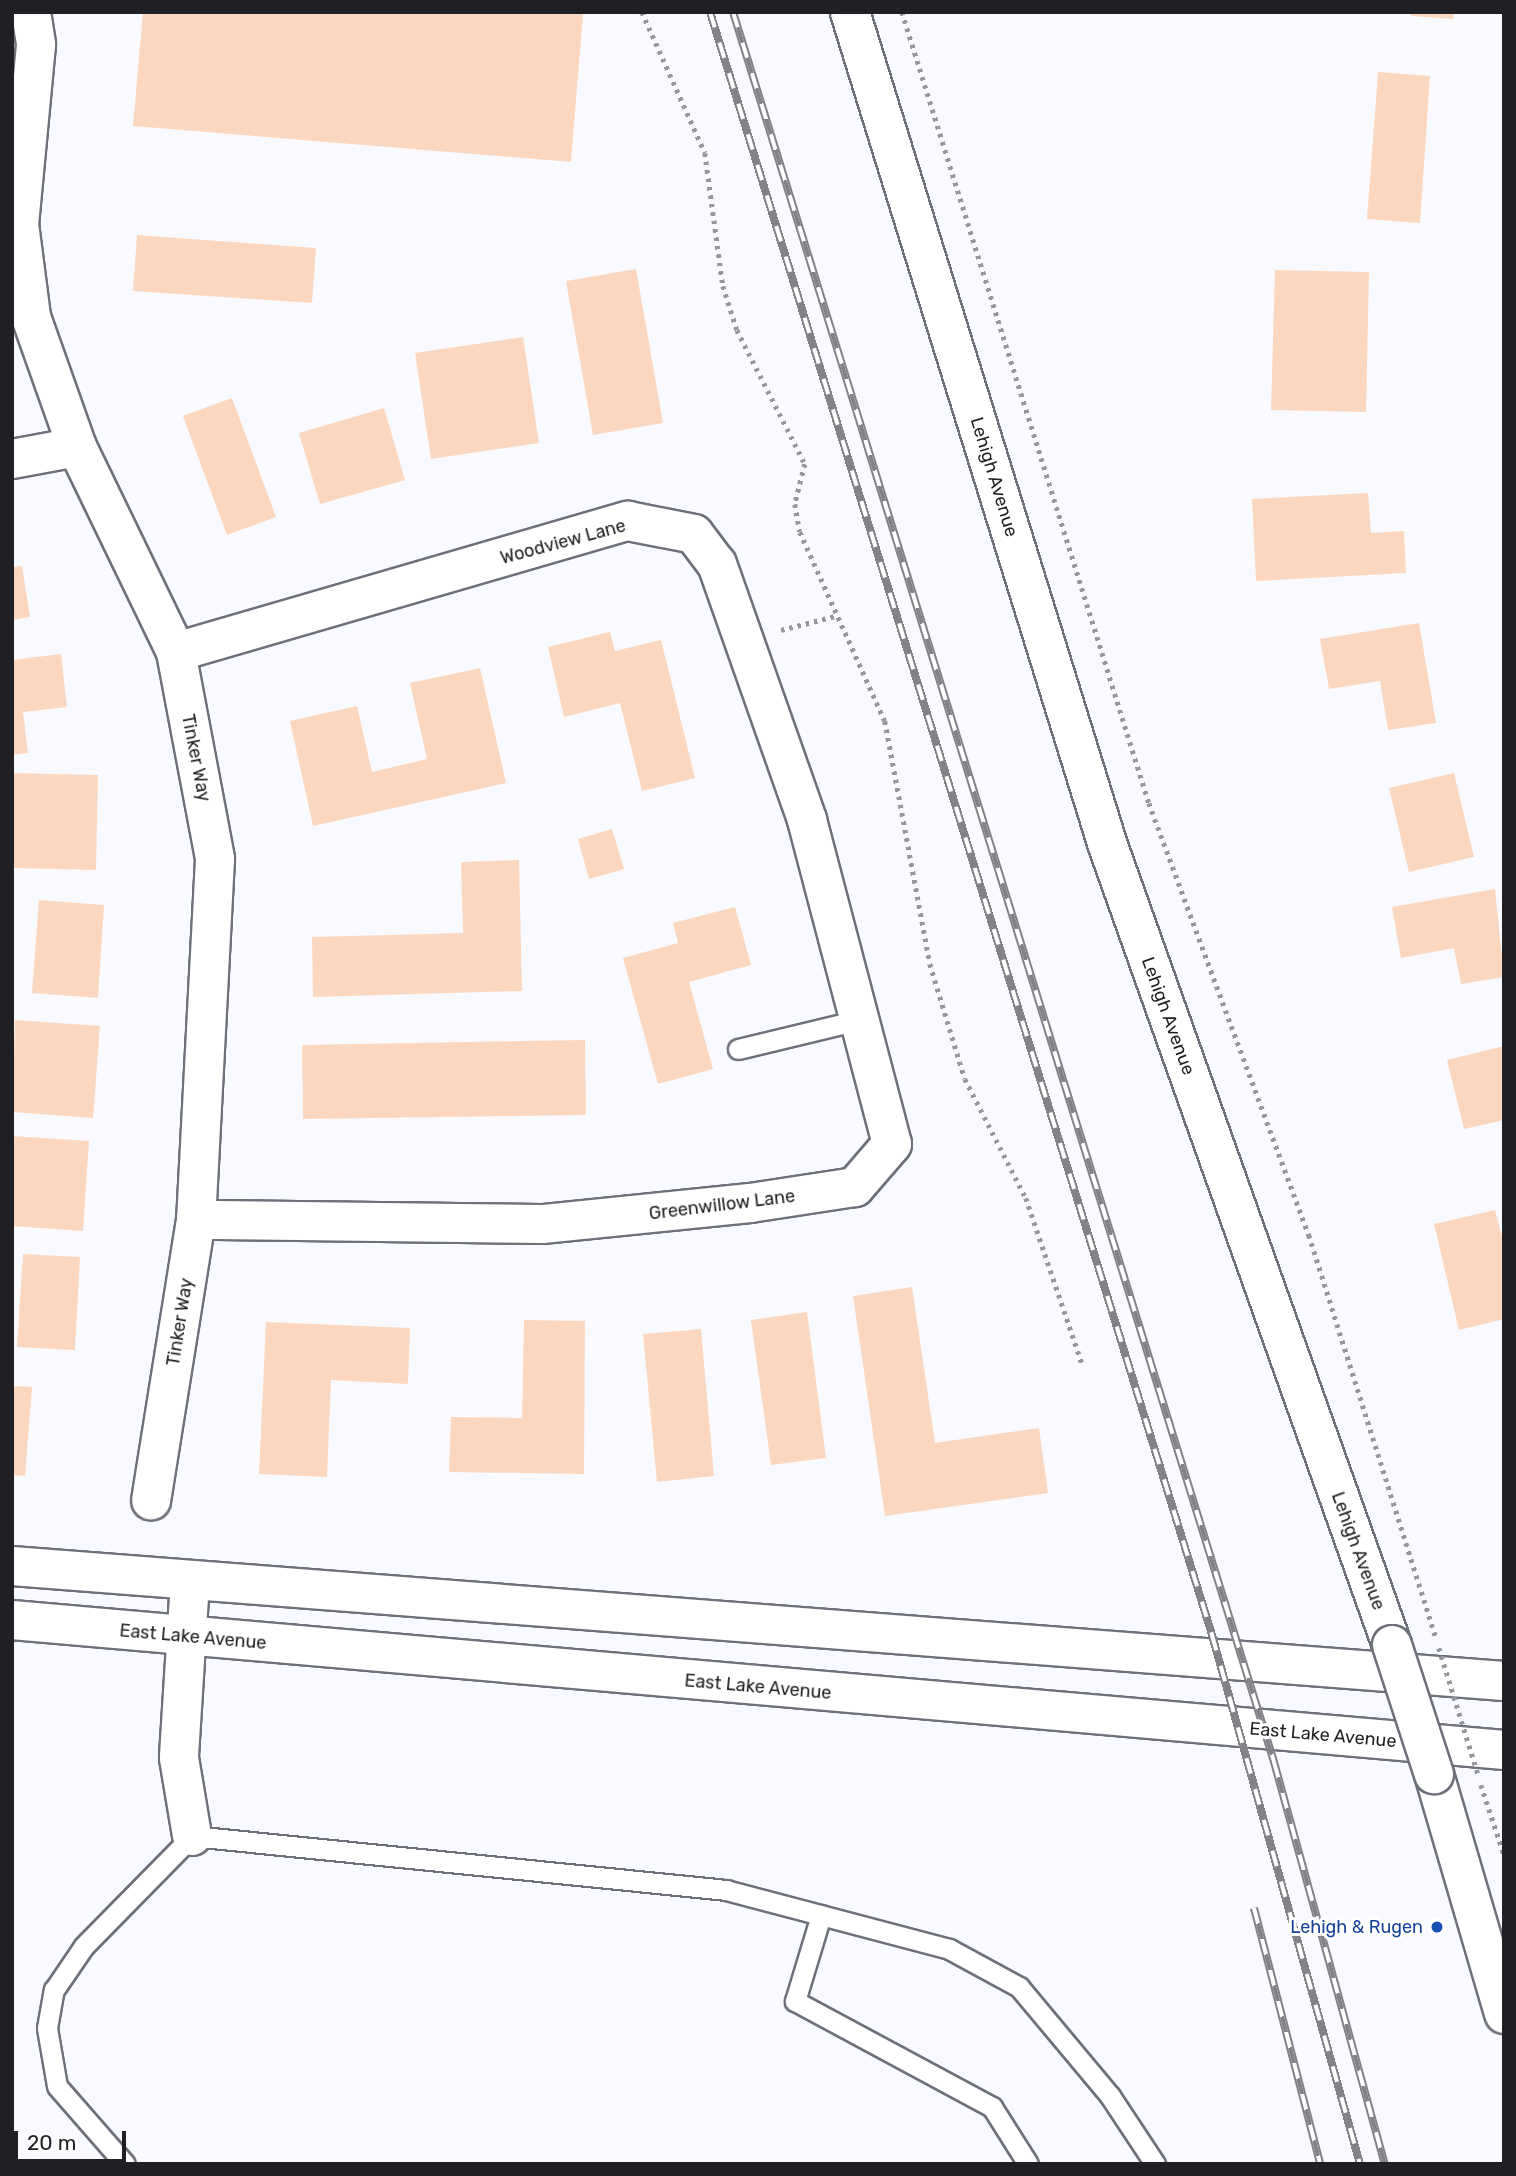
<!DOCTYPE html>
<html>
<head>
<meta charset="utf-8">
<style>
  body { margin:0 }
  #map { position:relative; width:1516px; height:2176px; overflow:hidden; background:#f9faff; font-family:Rubik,sans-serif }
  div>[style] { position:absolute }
  .building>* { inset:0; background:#fcd7bf }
  .path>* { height:4.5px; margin-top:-2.25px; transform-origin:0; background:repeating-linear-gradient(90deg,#96979c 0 3.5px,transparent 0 8.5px) }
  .roads { filter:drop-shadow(2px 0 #6e707a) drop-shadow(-2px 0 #6e707a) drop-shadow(0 2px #6e707a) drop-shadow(0 -2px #6e707a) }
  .lane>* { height:19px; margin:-9.5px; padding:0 9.5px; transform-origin:9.5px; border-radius:9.5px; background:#fff }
  .street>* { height:38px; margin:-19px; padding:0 19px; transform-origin:19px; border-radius:19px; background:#fff }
  .secondary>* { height:38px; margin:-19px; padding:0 19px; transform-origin:19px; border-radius:19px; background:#fff }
  .primary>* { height:38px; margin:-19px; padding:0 19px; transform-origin:19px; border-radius:19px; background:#fff }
  .rail>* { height:8px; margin-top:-4px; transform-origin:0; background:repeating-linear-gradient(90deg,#fff 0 16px,#828287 0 32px); box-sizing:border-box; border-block:2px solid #828287 }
  .path-bridge>* { height:4.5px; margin-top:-2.25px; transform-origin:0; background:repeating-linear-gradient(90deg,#96979c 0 3.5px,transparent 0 8.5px) }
  .bridges { filter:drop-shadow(2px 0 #6e707a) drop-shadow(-2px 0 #6e707a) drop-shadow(0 2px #6e707a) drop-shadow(0 -2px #6e707a) }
  .secondary-bridge>* { height:38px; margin:-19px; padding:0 19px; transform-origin:19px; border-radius:19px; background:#fff }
  .dots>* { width:19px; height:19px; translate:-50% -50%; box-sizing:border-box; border:4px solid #fff; border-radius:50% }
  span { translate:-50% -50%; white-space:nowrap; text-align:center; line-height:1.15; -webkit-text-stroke:6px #fff; paint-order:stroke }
  .street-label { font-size:18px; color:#1f1f24 }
  .transit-label { font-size:18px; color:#164399 }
  .right { translate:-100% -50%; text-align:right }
  .frame { position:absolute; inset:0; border:14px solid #1f1f24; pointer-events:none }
  .scale { position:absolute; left:14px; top:2131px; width:112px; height:32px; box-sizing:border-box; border:4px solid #1f1f24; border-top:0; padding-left:9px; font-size:21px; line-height:24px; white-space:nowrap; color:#1f1f24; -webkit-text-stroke:5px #fff; paint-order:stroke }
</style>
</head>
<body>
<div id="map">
  <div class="building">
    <i style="clip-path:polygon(143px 12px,583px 14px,571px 162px,133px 126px)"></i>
    <i style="clip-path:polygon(1412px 12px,1454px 12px,1453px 19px,1411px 16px)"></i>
    <i style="clip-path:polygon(1378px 72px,1430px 76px,1420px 223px,1367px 219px)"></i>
    <i style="clip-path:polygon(137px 235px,316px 248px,312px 303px,133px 291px)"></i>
    <i style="clip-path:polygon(636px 269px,663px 423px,593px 435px,566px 281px)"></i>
    <i style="clip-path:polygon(1275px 270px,1369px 272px,1366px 412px,1271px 410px)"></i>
    <i style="clip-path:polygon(523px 337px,539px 443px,431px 459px,415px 353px)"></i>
    <i style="clip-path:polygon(232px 398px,276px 517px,227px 535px,183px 416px)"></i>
    <i style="clip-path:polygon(384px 408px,405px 480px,320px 504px,299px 433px)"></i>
    <i style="clip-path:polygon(1368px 493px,1371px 533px,1404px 531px,1406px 573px,1256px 581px,1252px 499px)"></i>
    <i style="clip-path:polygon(22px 566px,30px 617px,12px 620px,12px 567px)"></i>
    <i style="clip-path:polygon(1419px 623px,1436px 723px,1388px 730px,1380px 681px,1329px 689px,1320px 639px)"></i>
    <i style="clip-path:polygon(610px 632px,615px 651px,661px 640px,695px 778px,642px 791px,620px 703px,564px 717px,548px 647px)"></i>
    <i style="clip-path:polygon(61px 654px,67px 707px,23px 712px,28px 753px,12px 755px,12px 660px)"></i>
    <i style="clip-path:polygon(480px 668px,506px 783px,313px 826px,290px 721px,357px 706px,372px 772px,427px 759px,410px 683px)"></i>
    <i style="clip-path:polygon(12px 773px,98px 775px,96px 870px,12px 868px)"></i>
    <i style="clip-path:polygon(1454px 773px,1474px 857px,1409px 872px,1389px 788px)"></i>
    <i style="clip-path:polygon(612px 829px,624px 869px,589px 879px,578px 839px)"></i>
    <i style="clip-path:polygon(519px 860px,522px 991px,313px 997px,312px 937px,463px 933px,461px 862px)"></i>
    <i style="clip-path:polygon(1495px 889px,1504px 977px,1461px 984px,1454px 948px,1401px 958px,1392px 907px)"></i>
    <i style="clip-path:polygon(39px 900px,104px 905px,98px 998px,32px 993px)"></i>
    <i style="clip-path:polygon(735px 907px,751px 965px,689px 982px,713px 1069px,658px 1084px,623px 958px,678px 943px,673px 923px)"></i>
    <i style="clip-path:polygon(15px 1020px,100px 1026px,93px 1118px,12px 1112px)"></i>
    <i style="clip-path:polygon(585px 1040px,586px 1115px,303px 1119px,302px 1045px)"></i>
    <i style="clip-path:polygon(1504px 1046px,1504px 1120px,1464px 1129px,1447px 1060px)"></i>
    <i style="clip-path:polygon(12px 1136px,89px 1141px,83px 1231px,12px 1226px)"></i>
    <i style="clip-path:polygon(1495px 1210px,1504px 1245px,1504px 1319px,1459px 1330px,1434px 1224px)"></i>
    <i style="clip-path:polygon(23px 1254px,80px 1257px,75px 1350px,17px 1347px)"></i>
    <i style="clip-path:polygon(912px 1287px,935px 1443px,1039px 1428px,1048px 1493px,885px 1516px,853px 1296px)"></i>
    <i style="clip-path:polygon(807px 1312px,826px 1458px,771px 1465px,751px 1320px)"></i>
    <i style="clip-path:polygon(524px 1320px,585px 1321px,584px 1474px,449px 1472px,451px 1417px,522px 1418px)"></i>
    <i style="clip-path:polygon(266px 1322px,410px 1328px,408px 1384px,331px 1380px,327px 1477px,259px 1474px)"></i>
    <i style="clip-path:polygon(701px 1329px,714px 1476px,657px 1482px,643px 1334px)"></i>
    <i style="clip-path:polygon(12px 1386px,32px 1387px,25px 1476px,12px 1475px)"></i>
  </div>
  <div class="path">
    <i style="left:642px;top:12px;width:154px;rotate:65.9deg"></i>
    <i style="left:705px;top:153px;width:134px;rotate:82.3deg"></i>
    <i style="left:723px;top:286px;width:46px;rotate:72.3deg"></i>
    <i style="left:737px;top:330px;width:150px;rotate:63.1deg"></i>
    <i style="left:805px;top:464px;width:41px;rotate:104deg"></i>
    <i style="left:795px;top:504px;width:28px;rotate:80deg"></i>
    <i style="left:800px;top:532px;width:207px;rotate:65.8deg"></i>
    <i style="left:885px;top:721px;width:247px;rotate:79.5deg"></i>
    <i style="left:930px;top:964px;width:120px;rotate:73.1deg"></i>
    <i style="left:965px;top:1079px;width:134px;rotate:62.9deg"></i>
    <i style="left:1026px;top:1198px;width:174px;rotate:71.3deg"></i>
    <i style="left:902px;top:12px;width:829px;rotate:72.66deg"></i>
    <i style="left:1149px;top:803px;width:461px;rotate:69.7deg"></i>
    <i style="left:1309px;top:1235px;width:422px;rotate:72.5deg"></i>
    <i style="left:781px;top:630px;width:56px;rotate:-14.5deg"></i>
    <i style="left:1481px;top:1785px;width:73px;rotate:71.6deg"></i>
  </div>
  <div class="roads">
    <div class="lane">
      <i style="left:738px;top:1049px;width:124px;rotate:-13.5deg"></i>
      <i style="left:821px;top:1915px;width:90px;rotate:106.8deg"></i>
      <i style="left:795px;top:2001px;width:224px;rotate:28.3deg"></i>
      <i style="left:992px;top:2107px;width:67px;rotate:57.7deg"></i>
      <i style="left:125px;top:2164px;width:103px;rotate:-131.1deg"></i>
      <i style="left:57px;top:2086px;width:59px;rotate:-99.8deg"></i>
      <i style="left:47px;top:2028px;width:39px;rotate:-80deg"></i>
      <i style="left:54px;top:1990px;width:53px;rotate:-55.7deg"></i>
      <i style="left:84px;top:1946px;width:154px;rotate:-45.5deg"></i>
      <i style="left:192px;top:1836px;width:537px;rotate:5.77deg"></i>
      <i style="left:726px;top:1890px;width:231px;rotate:14.8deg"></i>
      <i style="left:949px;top:1949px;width:80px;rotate:28.5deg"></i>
      <i style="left:1019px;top:1987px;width:142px;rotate:50.1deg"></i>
      <i style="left:1110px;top:2096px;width:82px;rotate:56.5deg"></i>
    </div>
    <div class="street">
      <i style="left:31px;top:12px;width:33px;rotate:81deg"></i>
      <i style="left:36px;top:45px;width:180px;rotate:95.4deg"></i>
      <i style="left:19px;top:224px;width:94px;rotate:82.6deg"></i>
      <i style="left:31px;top:317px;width:138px;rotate:70.5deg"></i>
      <i style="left:77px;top:447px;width:228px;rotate:64.2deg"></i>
      <i style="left:176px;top:652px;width:211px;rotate:79.3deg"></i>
      <i style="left:215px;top:859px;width:361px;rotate:93deg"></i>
      <i style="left:196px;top:1220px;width:284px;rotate:99.1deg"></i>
      <i style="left:12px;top:459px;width:66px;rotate:-10.5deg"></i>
      <i style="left:176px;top:652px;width:471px;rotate:-16.2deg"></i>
      <i style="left:628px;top:521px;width:67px;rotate:11.1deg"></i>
      <i style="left:694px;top:534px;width:38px;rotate:53deg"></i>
      <i style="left:717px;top:564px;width:271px;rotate:70.6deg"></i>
      <i style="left:807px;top:820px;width:335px;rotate:75.3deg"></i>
      <i style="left:892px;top:1144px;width:57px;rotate:130.7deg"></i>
      <i style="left:855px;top:1187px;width:106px;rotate:171.3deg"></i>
      <i style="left:750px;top:1203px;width:209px;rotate:174.2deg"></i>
      <i style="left:542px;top:1224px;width:346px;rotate:-179.3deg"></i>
      <i style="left:190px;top:1581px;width:177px;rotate:93.6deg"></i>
      <i style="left:179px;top:1758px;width:79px;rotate:80.5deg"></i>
    </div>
    <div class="secondary">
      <i style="left:850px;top:12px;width:870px;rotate:72.81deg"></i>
      <i style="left:1107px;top:843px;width:851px;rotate:70.44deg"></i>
      <i style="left:1434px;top:1774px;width:250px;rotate:73.7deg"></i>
    </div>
    <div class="primary">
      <i style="left:12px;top:1566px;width:1496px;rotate:4.41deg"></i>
      <i style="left:12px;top:1620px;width:1498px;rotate:4.98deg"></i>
    </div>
  </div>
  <div class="rail">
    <i style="left:710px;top:12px;width:1699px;rotate:72.81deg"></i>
    <i style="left:1212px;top:1635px;width:549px;rotate:74.37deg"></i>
    <i style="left:733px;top:12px;width:1832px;rotate:72.82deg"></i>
    <i style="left:1274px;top:1762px;width:417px;rotate:74.6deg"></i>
    <i style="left:1254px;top:1908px;width:264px;rotate:75.5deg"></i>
  </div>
  <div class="path-bridge">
    <i style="left:1439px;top:1648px;width:135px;rotate:72.8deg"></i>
  </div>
  <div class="bridges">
    <div class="secondary-bridge">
      <i style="left:1392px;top:1645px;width:136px;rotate:72deg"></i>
    </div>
  </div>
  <div class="dots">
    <i style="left:1437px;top:1927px;background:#1a4fb4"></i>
  </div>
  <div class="street-label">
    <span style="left:994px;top:477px;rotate:73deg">Lehigh Avenue</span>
    <span style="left:563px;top:542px;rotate:-15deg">Woodview Lane</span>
    <span style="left:196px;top:758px;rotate:79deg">Tinker Way</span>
    <span style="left:1168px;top:1016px;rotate:70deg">Lehigh Avenue</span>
    <span style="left:722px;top:1205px;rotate:-7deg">Greenwillow Lane</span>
    <span style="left:180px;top:1322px;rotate:-81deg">Tinker Way</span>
    <span style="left:1358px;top:1551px;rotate:70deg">Lehigh Avenue</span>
    <span style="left:193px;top:1637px;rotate:5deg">East Lake Avenue</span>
    <span style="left:758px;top:1687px;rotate:5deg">East Lake Avenue</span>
    <span style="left:1323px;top:1735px;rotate:5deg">East Lake Avenue</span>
  </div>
  <div class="transit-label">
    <span class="right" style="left:1423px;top:1927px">Lehigh &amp; Rugen</span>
  </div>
  <div class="frame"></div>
  <div class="scale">20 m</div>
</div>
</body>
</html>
